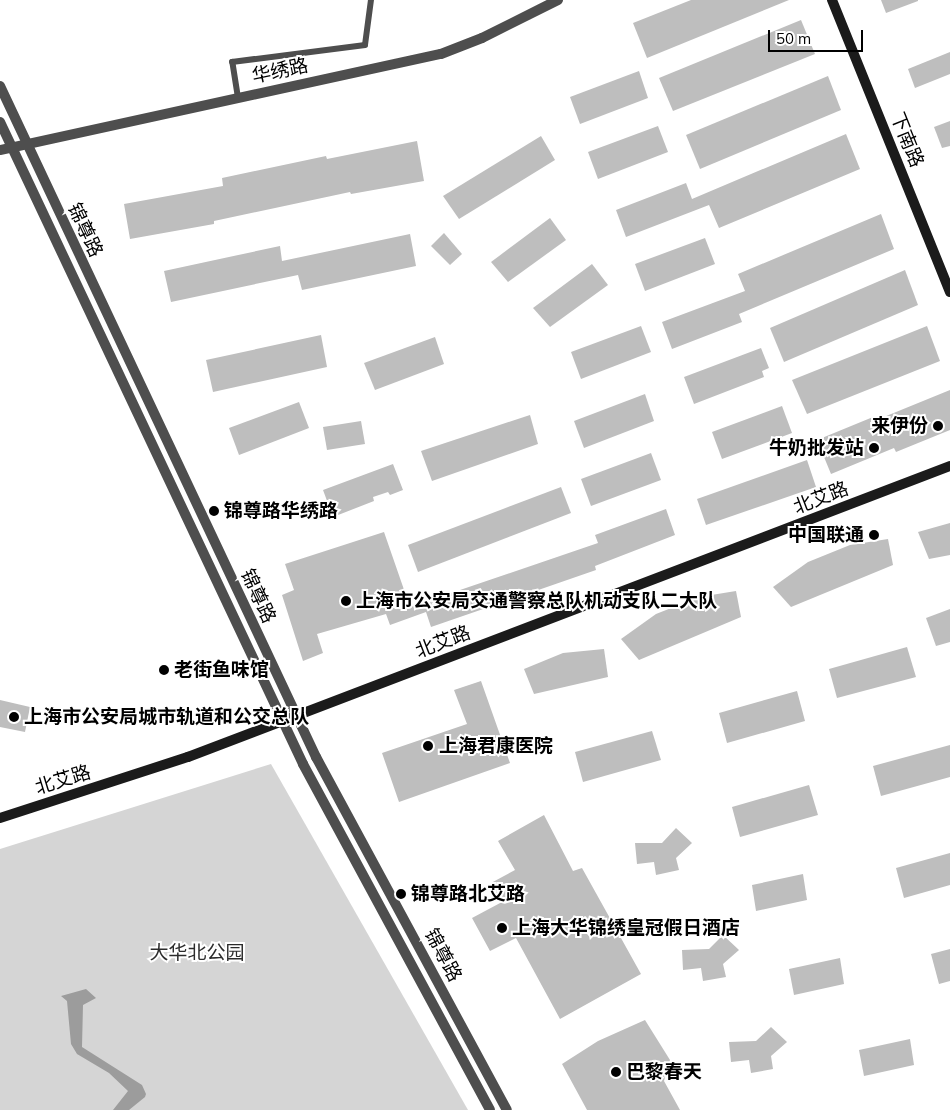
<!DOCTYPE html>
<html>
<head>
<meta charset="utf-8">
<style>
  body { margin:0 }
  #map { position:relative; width:950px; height:1110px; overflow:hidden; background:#fff; font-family:Mulish,"Noto Sans SC",sans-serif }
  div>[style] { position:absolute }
  .green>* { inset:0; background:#d5d5d5 }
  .water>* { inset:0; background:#9c9c9c }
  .building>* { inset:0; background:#bebebe }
  .lane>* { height:5.5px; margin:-2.75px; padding:0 2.75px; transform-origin:2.75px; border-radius:2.75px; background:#4e4e4e }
  .street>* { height:10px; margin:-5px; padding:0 5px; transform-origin:5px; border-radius:5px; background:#4e4e4e }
  .secondary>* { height:10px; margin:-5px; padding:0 5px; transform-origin:5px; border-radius:5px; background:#1b1b1b }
  .dots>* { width:14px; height:14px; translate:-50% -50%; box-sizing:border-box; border:2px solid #fff; border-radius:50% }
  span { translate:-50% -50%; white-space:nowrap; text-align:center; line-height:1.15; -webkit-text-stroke:4px #fff; paint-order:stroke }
  .street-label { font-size:19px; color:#000 }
  .poi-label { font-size:19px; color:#000; font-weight:700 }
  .right { translate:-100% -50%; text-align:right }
  .left { translate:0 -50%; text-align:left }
  .park-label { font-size:19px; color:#2c2c2c }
  .scale { position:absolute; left:768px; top:30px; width:95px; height:22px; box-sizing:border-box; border:2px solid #000; border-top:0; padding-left:6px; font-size:15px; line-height:18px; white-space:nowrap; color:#000; -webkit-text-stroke:4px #fff; paint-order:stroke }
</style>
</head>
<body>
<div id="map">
  <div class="green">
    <i style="clip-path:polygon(271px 764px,468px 1110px,0 1110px,0 849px)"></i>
  </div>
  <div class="water">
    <i style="clip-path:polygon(86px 989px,96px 998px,83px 1005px,82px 1047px,142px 1085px,146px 1094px,145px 1097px,129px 1110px,113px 1110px,128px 1091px,109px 1073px,77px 1054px,71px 1044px,67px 1001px,61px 996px)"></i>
  </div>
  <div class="building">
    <i style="clip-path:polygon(691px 0,789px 0,647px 58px,633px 23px)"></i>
    <i style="clip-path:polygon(881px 0,918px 0,918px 1px,886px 13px)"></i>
    <i style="clip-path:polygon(801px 20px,815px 54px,673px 111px,659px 78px)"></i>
    <i style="clip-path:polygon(950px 52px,950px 74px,915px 88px,908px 69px)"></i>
    <i style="clip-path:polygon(639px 71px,648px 98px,580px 124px,570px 97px)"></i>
    <i style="clip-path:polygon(828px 76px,841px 110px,700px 169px,686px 135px)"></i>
    <i style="clip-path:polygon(950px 121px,950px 146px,942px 148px,934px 127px)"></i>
    <i style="clip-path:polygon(658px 126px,668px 152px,598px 179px,588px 152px)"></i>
    <i style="clip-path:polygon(846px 134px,860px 169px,719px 228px,709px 205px,626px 237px,616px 210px,686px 183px,692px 199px)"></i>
    <i style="clip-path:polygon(541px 136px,555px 160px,459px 219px,443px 196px)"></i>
    <i style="clip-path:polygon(417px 141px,424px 181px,351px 194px,350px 192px,214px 221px,214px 224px,130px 239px,124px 204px,223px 186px,222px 178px,326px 156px,327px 159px)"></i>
    <i style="clip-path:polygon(881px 214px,894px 249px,739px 314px,742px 322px,672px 349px,662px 322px,745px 291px,738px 274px)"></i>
    <i style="clip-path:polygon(550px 218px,566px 240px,508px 282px,491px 262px)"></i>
    <i style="clip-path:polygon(444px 233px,462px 254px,450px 265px,431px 246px)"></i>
    <i style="clip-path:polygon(410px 234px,416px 266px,302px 290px,298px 275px,171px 302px,164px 271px,280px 246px,282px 261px)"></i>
    <i style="clip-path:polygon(705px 238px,715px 264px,645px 291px,635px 264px)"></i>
    <i style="clip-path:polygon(592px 264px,608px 285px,550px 327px,533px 308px)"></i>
    <i style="clip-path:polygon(905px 270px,918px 305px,784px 362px,770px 328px)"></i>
    <i style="clip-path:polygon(641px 326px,651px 352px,581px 379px,571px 352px)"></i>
    <i style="clip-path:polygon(927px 326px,940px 361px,807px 414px,792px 380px)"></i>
    <i style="clip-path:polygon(321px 335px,327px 367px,213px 392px,206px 360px)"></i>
    <i style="clip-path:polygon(435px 337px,444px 364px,375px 390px,364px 363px)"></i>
    <i style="clip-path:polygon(761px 348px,769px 368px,762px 371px,764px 377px,694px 404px,684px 377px)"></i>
    <i style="clip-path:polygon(950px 390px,950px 430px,896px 452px,894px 448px,831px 474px,817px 440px,873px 417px,874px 421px)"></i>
    <i style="clip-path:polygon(645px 394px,654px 421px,584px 448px,574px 421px)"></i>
    <i style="clip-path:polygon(299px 402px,309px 428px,239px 455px,229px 428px)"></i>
    <i style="clip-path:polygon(782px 406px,792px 433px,722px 459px,712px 432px)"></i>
    <i style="clip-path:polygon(530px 415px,538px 444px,432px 481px,421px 451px)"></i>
    <i style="clip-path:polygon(361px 421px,365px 444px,327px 450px,323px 427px)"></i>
    <i style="clip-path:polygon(651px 453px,661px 480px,591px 506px,581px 479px)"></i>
    <i style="clip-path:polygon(807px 460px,816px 487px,706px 525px,697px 499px)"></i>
    <i style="clip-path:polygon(393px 464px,403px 490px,390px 495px,388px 492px,373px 497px,374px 501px,333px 517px,323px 490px)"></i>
    <i style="clip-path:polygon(561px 487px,571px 513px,418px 572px,408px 545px)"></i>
    <i style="clip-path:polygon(666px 509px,675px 535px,595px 566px,596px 570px,431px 627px,426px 612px,390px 625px,386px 614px,317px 634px,323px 653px,303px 661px,282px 595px,294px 590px,285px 564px,384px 532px,410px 607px,598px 543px,595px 535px)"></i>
    <i style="clip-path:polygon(950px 523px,950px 555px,929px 559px,918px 532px)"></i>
    <i style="clip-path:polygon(888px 539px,893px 565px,791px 607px,773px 587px,808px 562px,850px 545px)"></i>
    <i style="clip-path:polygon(736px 591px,741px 617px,639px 660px,621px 639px,656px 614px,699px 597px)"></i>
    <i style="clip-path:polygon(950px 609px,950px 642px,936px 646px,926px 618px)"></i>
    <i style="clip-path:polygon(907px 647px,916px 677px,837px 698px,829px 669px)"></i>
    <i style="clip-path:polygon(604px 649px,608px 677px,534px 694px,524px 669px,563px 653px)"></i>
    <i style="clip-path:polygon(481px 681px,510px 763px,399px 802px,382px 753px,467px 724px,454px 690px)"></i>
    <i style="clip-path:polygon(797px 691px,805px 721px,727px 743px,719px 713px)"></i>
    <i style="clip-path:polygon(0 700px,30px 707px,25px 732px,0 727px)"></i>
    <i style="clip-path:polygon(652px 731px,661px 760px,583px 782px,575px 752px)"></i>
    <i style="clip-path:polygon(950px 745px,950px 777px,881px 796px,873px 766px)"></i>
    <i style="clip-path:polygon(809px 785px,818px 815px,740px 837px,732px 807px)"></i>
    <i style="clip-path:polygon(544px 815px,573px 871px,582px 868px,641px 974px,560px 1019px,516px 938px,490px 951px,472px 918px,502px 902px,491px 883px,515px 870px,498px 841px)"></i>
    <i style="clip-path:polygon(676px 828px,692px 843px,676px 858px,679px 870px,656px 875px,654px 862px,637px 864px,635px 843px,662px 843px)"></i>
    <i style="clip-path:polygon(950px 853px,950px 885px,904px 898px,896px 868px)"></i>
    <i style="clip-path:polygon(803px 874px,807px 900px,756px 911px,752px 885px)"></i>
    <i style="clip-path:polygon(723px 935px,739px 950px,723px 964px,726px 977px,703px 981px,701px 968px,683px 970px,682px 950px,709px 949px)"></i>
    <i style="clip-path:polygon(950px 949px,950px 981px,939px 984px,931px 954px)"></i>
    <i style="clip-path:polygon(840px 958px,844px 984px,794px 995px,789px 969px)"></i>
    <i style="clip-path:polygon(645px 1020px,670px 1060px,664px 1081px,680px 1110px,587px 1110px,562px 1064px,598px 1041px)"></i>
    <i style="clip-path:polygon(771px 1027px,787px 1042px,771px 1056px,773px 1069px,751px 1073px,749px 1060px,731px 1062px,729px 1042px,756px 1041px)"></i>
    <i style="clip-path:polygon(910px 1039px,914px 1065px,864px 1076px,859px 1050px)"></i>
  </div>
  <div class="lane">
    <i style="left:238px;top:98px;width:36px;rotate:-99deg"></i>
    <i style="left:232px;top:62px;width:134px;rotate:-7.3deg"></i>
    <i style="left:365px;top:45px;width:45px;rotate:-82.4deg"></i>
  </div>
  <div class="street">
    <i style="left:0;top:86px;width:742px;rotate:64.78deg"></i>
    <i style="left:316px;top:757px;width:401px;rotate:61.6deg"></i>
    <i style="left:0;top:122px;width:710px;rotate:64.73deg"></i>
    <i style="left:303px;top:764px;width:393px;rotate:61.6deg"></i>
    <i style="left:0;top:150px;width:451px;rotate:-12.3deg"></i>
    <i style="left:441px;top:54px;width:44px;rotate:-21.3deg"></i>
    <i style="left:482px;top:38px;width:85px;rotate:-26.6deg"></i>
  </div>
  <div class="secondary">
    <i style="left:832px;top:0;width:315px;rotate:68deg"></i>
    <i style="left:0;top:818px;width:198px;rotate:-18deg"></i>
    <i style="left:188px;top:757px;width:816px;rotate:-20.9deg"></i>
  </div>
  <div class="dots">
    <i style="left:938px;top:426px;background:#000"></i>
    <i style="left:874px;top:448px;background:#000"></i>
    <i style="left:214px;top:511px;background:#000"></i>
    <i style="left:874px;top:535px;background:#000"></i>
    <i style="left:346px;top:601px;background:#000"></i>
    <i style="left:164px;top:670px;background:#000"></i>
    <i style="left:14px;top:717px;background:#000"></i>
    <i style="left:428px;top:746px;background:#000"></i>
    <i style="left:401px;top:894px;background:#000"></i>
    <i style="left:502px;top:928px;background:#000"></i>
    <i style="left:616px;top:1072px;background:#000"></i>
  </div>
  <div class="street-label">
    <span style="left:280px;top:71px;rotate:-12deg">华绣路</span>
    <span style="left:907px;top:140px;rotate:68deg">下南路</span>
    <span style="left:85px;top:230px;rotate:65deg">锦尊路</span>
    <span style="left:821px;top:498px;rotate:-21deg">北艾路</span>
    <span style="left:258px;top:596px;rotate:65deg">锦尊路</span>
    <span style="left:443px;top:642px;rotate:-21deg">北艾路</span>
    <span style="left:63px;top:780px;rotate:-17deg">北艾路</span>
    <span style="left:443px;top:955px;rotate:62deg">锦尊路</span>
  </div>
  <div class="poi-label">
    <span class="right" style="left:928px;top:426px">来伊份</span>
    <span class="right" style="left:864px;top:448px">牛奶批发站</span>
    <span class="left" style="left:224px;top:511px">锦尊路华绣路</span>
    <span class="right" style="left:864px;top:535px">中国联通</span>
    <span class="left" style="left:356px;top:601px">上海市公安局交通警察总队机动支队二大队</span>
    <span class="left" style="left:174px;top:670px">老街鱼味馆</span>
    <span class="left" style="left:24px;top:717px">上海市公安局城市轨道和公交总队</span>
    <span class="left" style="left:439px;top:746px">上海君康医院</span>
    <span class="left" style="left:411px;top:894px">锦尊路北艾路</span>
    <span class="left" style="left:512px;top:928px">上海大华锦绣皇冠假日酒店</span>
    <span class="left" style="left:626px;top:1072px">巴黎春天</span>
  </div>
  <div class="park-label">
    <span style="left:197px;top:953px">大华北公园</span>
  </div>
  <div class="scale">50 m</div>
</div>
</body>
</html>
